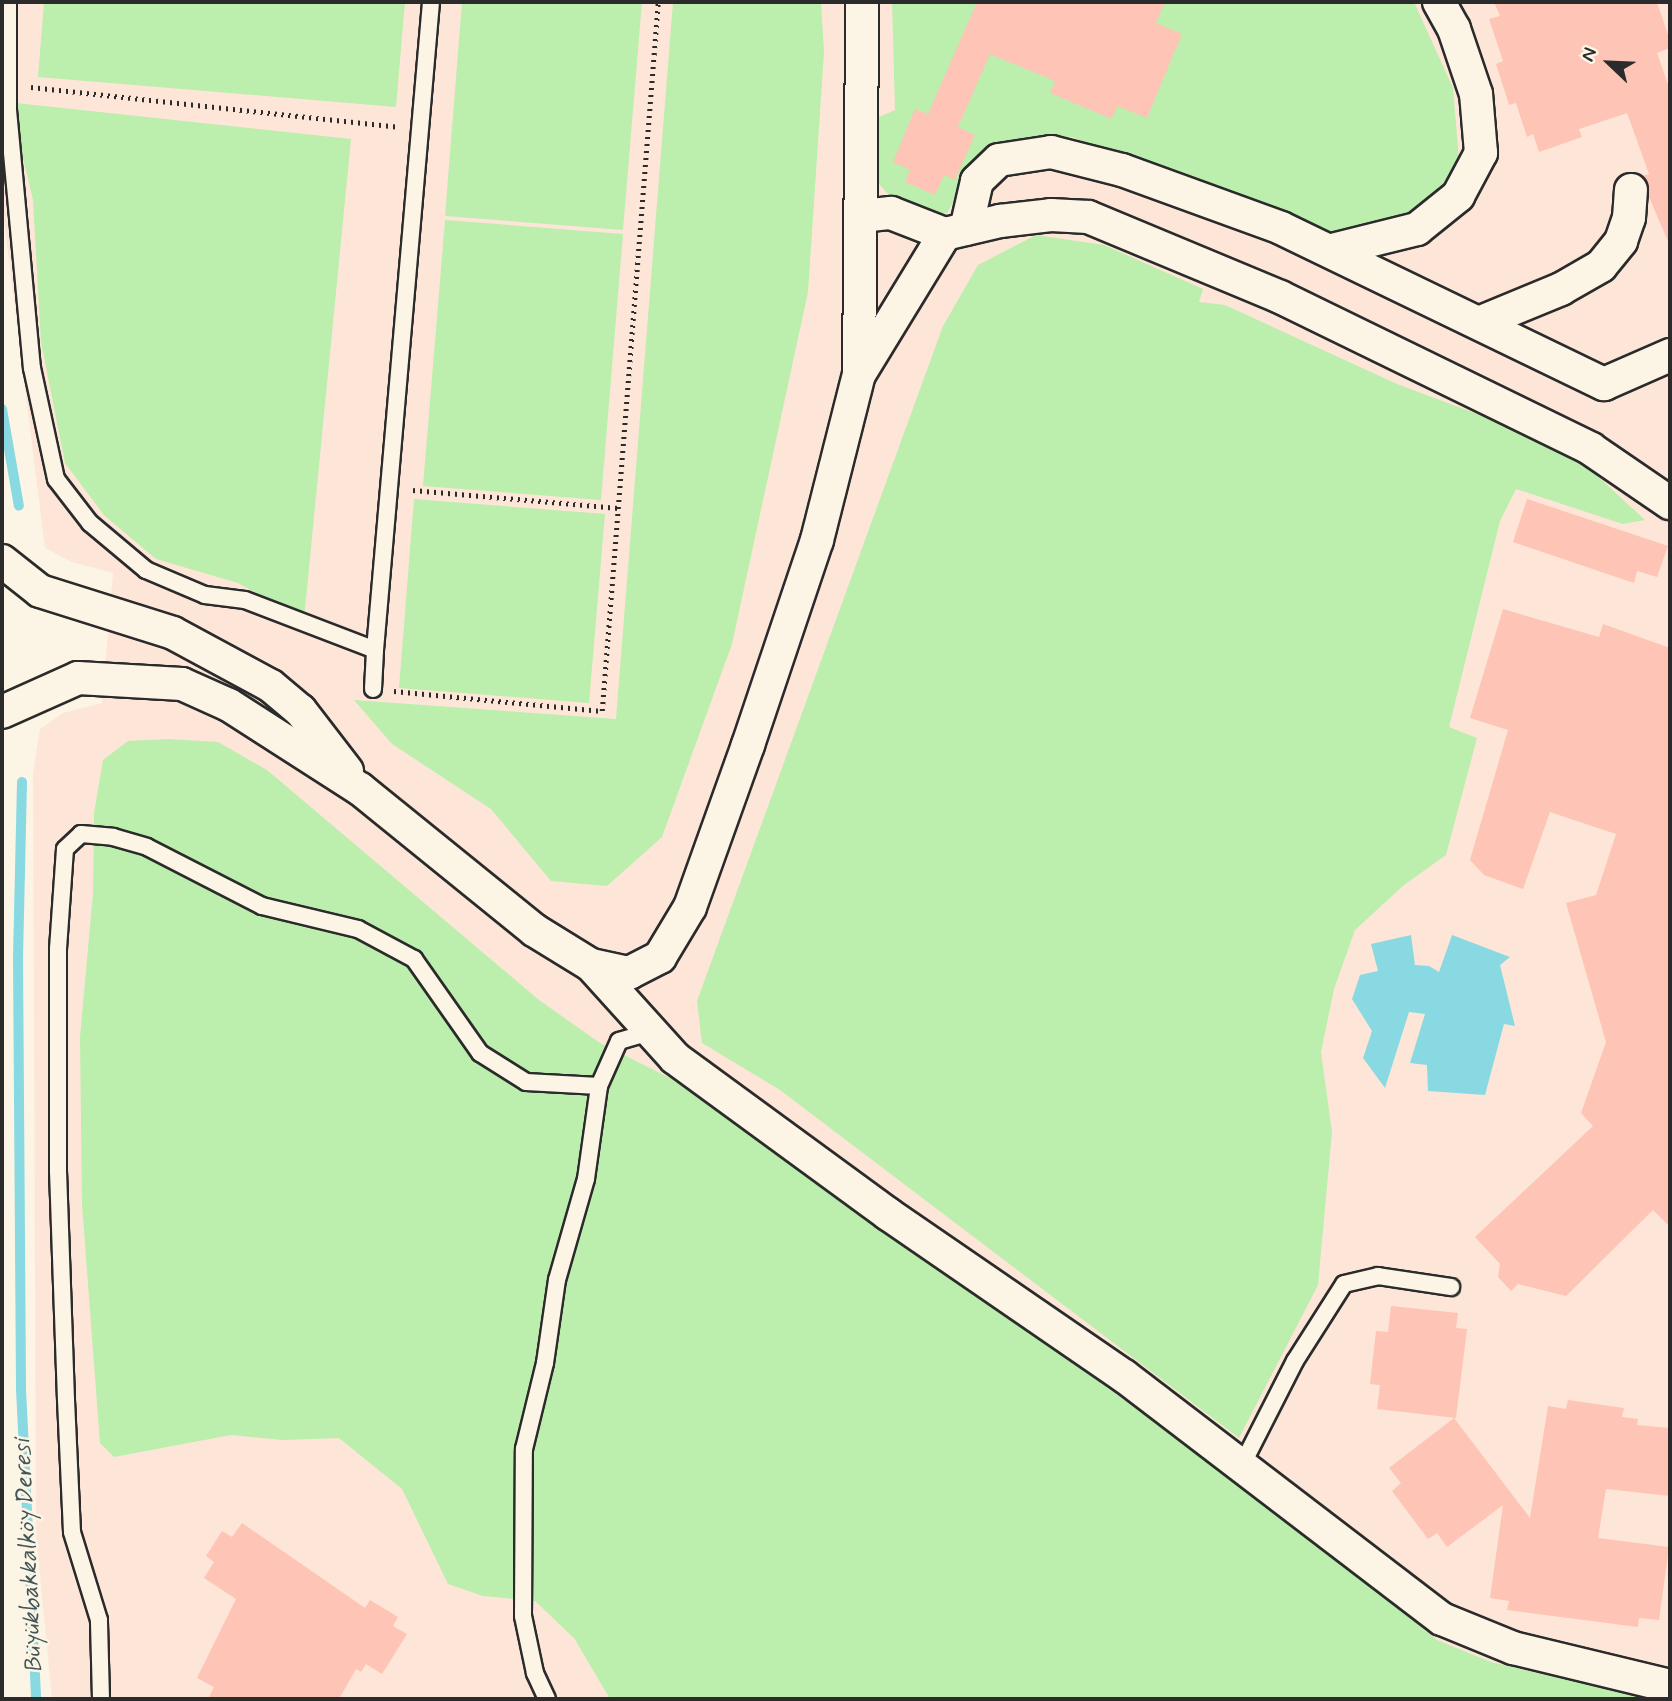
<!DOCTYPE html>
<html>
<head>
<meta charset="utf-8">
<style>
  body { margin:0 }
  #map { position:relative; width:1672px; height:1701px; overflow:hidden; background:#fcf5e5; font-family:Mynerve,sans-serif }
  div>[style] { position:absolute }
  .built>* { inset:0; background:#fde6d7 }
  .green>* { inset:0; background:#bceeae }
  .water>* { inset:0; background:#88d9e1 }
  .stream>* { height:10px; margin:-5px; padding:0 5px; transform-origin:5px; border-radius:5px; background:#88d9e1 }
  .building>* { inset:0; background:#fec4b5 }
  .path>* { height:4.5px; margin-top:-2.25px; transform-origin:0; background:repeating-linear-gradient(90deg,#2b2b2b 0 2px,transparent 0 7px) }
  .roads { filter:drop-shadow(2px 0 #2b2b2b) drop-shadow(-2px 0 #2b2b2b) drop-shadow(0 2px #2b2b2b) drop-shadow(0 -2px #2b2b2b) }
  .lane>* { height:16px; margin:-8px; padding:0 8px; transform-origin:8px; border-radius:8px; background:#fcf5e5 }
  .street>* { height:32px; margin:-16px; padding:0 16px; transform-origin:16px; border-radius:16px; background:#fcf5e5 }
  span { translate:-50% -50%; white-space:nowrap; text-align:center; line-height:1.15; -webkit-text-stroke:5px #fcf5e5; paint-order:stroke }
  .water-label { font-size:24px; color:#425658; font-style:italic }
  .frame { position:absolute; inset:0; border:4px solid #2b2b2b; pointer-events:none }
  .north { position:absolute; left:1574px; top:28px; width:70px; height:70px; -webkit-text-stroke:5px #fcf5e5; paint-order:stroke; rotate:293deg; font-size:19px; font-weight:700; line-height:28px; text-align:center; color:#2b2b2b }
  .north::after { content:''; display:block; margin:auto; width:24px; height:32px; background:#2b2b2b; clip-path:polygon(50% 0,100% 100%,50% 72%,0 100%) }
</style>
</head>
<body>
<div id="map">
  <div class="built">
    <i style="clip-path:polygon(2px 2px,1670px 2px,1670px 1699px,52px 1699px,36px 1535px,33px 773px,40px 729px,63px 713px,102px 703px,113px 573px,72px 562px,45px 548px,2px 206px)"></i>
  </div>
  <div class="green">
    <i style="clip-path:polygon(44px 2px,405px 2px,396px 107px,38px 77px)"></i>
    <i style="clip-path:polygon(462px 2px,642px 2px,623px 230px,445px 216px)"></i>
    <i style="clip-path:polygon(673px 2px,821px 2px,824px 52px,808px 292px,732px 644px,662px 837px,607px 886px,551px 881px,491px 809px,392px 744px,354px 700px,616px 719px)"></i>
    <i style="clip-path:polygon(892px 2px,1414px 2px,1453px 88px,1459px 160px,1428px 207px,1379px 230px,1314px 232px,1072px 137px,1023px 139px,975px 162px,947px 213px,923px 214px,896px 203px,879px 184px,871px 129px,879px 117px,895px 110px)"></i>
    <i style="clip-path:polygon(16px 103px,351px 139px,304px 619px,238px 583px,156px 559px,104px 515px,65px 463px,41px 342px,33px 200px,19px 141px)"></i>
    <i style="clip-path:polygon(445px 220px,623px 234px,601px 500px,423px 486px)"></i>
    <i style="clip-path:polygon(1036px 235px,1104px 245px,1203px 289px,1199px 302px,1225px 305px,1397px 384px,1512px 427px,1592px 471px,1645px 520px,1623px 524px,1516px 489px,1500px 521px,1449px 727px,1477px 738px,1446px 855px,1404px 885px,1355px 930px,1334px 989px,1321px 1052px,1332px 1132px,1318px 1285px,1239px 1438px,780px 1090px,702px 1043px,697px 1001px,943px 326px,978px 265px)"></i>
    <i style="clip-path:polygon(414px 499px,605px 514px,589px 703px,399px 688px)"></i>
    <i style="clip-path:polygon(168px 739px,218px 742px,267px 770px,539px 1000px,600px 1043px,688px 1087px,1275px 1508px,1437px 1640px,1491px 1662px,1650px 1699px,610px 1699px,574px 1638px,535px 1601px,483px 1596px,448px 1584px,402px 1489px,339px 1438px,283px 1440px,231px 1435px,114px 1457px,100px 1443px,82px 1205px,80px 1037px,93px 893px,94px 813px,103px 760px,128px 741px)"></i>
  </div>
  <div class="water">
    <i style="clip-path:polygon(1411px 935px,1415px 965px,1429px 966px,1439px 972px,1452px 935px,1510px 957px,1500px 965px,1515px 1026px,1504px 1024px,1485px 1095px,1428px 1091px,1427px 1065px,1410px 1063px,1425px 1014px,1409px 1012px,1385px 1088px,1363px 1058px,1372px 1031px,1352px 999px,1360px 975px,1378px 971px,1371px 944px)"></i>
  </div>
  <div class="stream">
    <i style="left:2px;top:409px;width:98px;rotate:80.1deg"></i>
    <i style="left:22px;top:782px;width:174px;rotate:91.3deg"></i>
    <i style="left:18px;top:956px;width:433px;rotate:89.6deg"></i>
    <i style="left:21px;top:1389px;width:310px;rotate:87.2deg"></i>
  </div>
  <div class="building">
    <i style="clip-path:polygon(977px 2px,1165px 2px,1156px 23px,1182px 34px,1147px 118px,1117px 106px,1112px 119px,1050px 93px,1055px 81px,990px 54px,958px 127px,975px 135px,955px 180px,944px 175px,935px 195px,905px 182px,910px 170px,893px 162px,915px 109px,928px 114px)"></i>
    <i style="clip-path:polygon(1494px 2px,1657px 2px,1670px 41px,1670px 48px,1657px 53px,1670px 90px,1670px 246px,1649px 197px,1642px 176px,1649px 174px,1627px 113px,1579px 129px,1582px 137px,1539px 152px,1533px 134px,1527px 137px,1516px 103px,1509px 105px,1496px 64px,1503px 61px,1489px 19px,1500px 16px)"></i>
    <i style="clip-path:polygon(1527px 499px,1668px 546px,1657px 577px,1637px 571px,1634px 583px,1513px 542px)"></i>
    <i style="clip-path:polygon(1503px 609px,1599px 637px,1603px 624px,1670px 648px,1670px 1227px,1653px 1210px,1566px 1296px,1518px 1284px,1511px 1291px,1498px 1277px,1500px 1264px,1475px 1237px,1593px 1126px,1581px 1113px,1606px 1042px,1566px 903px,1596px 895px,1616px 834px,1550px 812px,1523px 889px,1484px 875px,1470px 860px,1508px 730px,1470px 718px)"></i>
    <i style="clip-path:polygon(1391px 1306px,1458px 1313px,1456px 1328px,1467px 1329px,1456px 1418px,1377px 1409px,1380px 1385px,1370px 1384px,1376px 1331px,1388px 1332px)"></i>
    <i style="clip-path:polygon(1568px 1400px,1624px 1408px,1622px 1417px,1638px 1419px,1637px 1425px,1670px 1428px,1670px 1496px,1606px 1489px,1598px 1538px,1669px 1547px,1659px 1620px,1639px 1618px,1638px 1627px,1507px 1610px,1509px 1601px,1490px 1598px,1503px 1505px,1447px 1547px,1437px 1533px,1428px 1539px,1392px 1491px,1401px 1483px,1389px 1468px,1454px 1418px,1530px 1518px,1548px 1406px,1566px 1409px)"></i>
    <i style="clip-path:polygon(242px 1523px,365px 1608px,370px 1600px,398px 1617px,393px 1626px,407px 1634px,382px 1674px,366px 1664px,361px 1672px,356px 1669px,339px 1699px,208px 1699px,214px 1687px,197px 1678px,236px 1599px,204px 1578px,214px 1562px,206px 1556px,222px 1531px,232px 1537px)"></i>
  </div>
  <div class="path">
    <i style="left:31px;top:87px;width:369px;rotate:6.2deg"></i>
    <i style="left:413px;top:490px;width:206px;rotate:5deg"></i>
    <i style="left:394px;top:691px;width:209px;rotate:5.5deg"></i>
    <i style="left:602px;top:711px;width:711px;rotate:-85.48deg"></i>
  </div>
  <div class="roads">
    <div class="lane">
      <i style="left:8px;top:2px;width:108px;rotate:90deg"></i>
      <i style="left:8px;top:110px;width:259px;rotate:84.7deg"></i>
      <i style="left:32px;top:368px;width:114px;rotate:77.8deg"></i>
      <i style="left:56px;top:479px;width:56px;rotate:52.3deg"></i>
      <i style="left:90px;top:523px;width:73px;rotate:40deg"></i>
      <i style="left:146px;top:570px;width:64px;rotate:23deg"></i>
      <i style="left:205px;top:595px;width:40px;rotate:7.1deg"></i>
      <i style="left:245px;top:600px;width:139px;rotate:21deg"></i>
      <i style="left:375px;top:650px;width:650px;rotate:-85.06deg"></i>
      <i style="left:373px;top:689px;width:39px;rotate:-87deg"></i>
      <i style="left:1242px;top:1465px;width:117px;rotate:-63deg"></i>
      <i style="left:1295px;top:1361px;width:91px;rotate:-57.5deg"></i>
      <i style="left:1344px;top:1284px;width:35px;rotate:-13deg"></i>
      <i style="left:1378px;top:1276px;width:74px;rotate:8.6deg"></i>
      <i style="left:101px;top:1699px;width:79px;rotate:-91.5deg"></i>
      <i style="left:99px;top:1620px;width:92px;rotate:-107.1deg"></i>
      <i style="left:72px;top:1532px;width:132px;rotate:-92.6deg"></i>
      <i style="left:66px;top:1400px;width:229px;rotate:-92deg"></i>
      <i style="left:58px;top:1171px;width:222px;rotate:-90deg"></i>
      <i style="left:58px;top:949px;width:100px;rotate:-86deg"></i>
      <i style="left:65px;top:849px;width:22px;rotate:-43deg"></i>
      <i style="left:81px;top:834px;width:32px;rotate:5deg"></i>
      <i style="left:113px;top:837px;width:35px;rotate:16deg"></i>
      <i style="left:147px;top:847px;width:129px;rotate:27.2deg"></i>
      <i style="left:262px;top:906px;width:99px;rotate:13.5deg"></i>
      <i style="left:358px;top:929px;width:64px;rotate:28.2deg"></i>
      <i style="left:414px;top:959px;width:115px;rotate:54.9deg"></i>
      <i style="left:480px;top:1053px;width:54px;rotate:32.2deg"></i>
      <i style="left:526px;top:1082px;width:73px;rotate:3.1deg"></i>
      <i style="left:547px;top:1699px;width:29px;rotate:-115deg"></i>
      <i style="left:535px;top:1673px;width:58px;rotate:-101.9deg"></i>
      <i style="left:523px;top:1616px;width:167px;rotate:-89.7deg"></i>
      <i style="left:524px;top:1449px;width:89px;rotate:-76.3deg"></i>
      <i style="left:545px;top:1363px;width:84px;rotate:-81.8deg"></i>
      <i style="left:557px;top:1280px;width:105px;rotate:-74deg"></i>
      <i style="left:586px;top:1179px;width:94px;rotate:-82deg"></i>
      <i style="left:599px;top:1086px;width:49px;rotate:-66deg"></i>
      <i style="left:619px;top:1041px;width:33px;rotate:-16deg"></i>
    </div>
    <div class="street">
      <i style="left:861px;top:216px;width:30px;rotate:-6deg"></i>
      <i style="left:891px;top:213px;width:58px;rotate:21.3deg"></i>
      <i style="left:966px;top:229px;width:49px;rotate:-77.1deg"></i>
      <i style="left:977px;top:181px;width:30px;rotate:-44deg"></i>
      <i style="left:999px;top:160px;width:53px;rotate:-8.7deg"></i>
      <i style="left:1051px;top:152px;width:73px;rotate:14.2deg"></i>
      <i style="left:1122px;top:170px;width:169px;rotate:20deg"></i>
      <i style="left:1281px;top:228px;width:359px;rotate:25.8deg"></i>
      <i style="left:1604px;top:384px;width:72px;rotate:-23.7deg"></i>
      <i style="left:1332px;top:250px;width:88px;rotate:-13.9deg"></i>
      <i style="left:1417px;top:229px;width:53px;rotate:-38.8deg"></i>
      <i style="left:1458px;top:196px;width:49px;rotate:-61.9deg"></i>
      <i style="left:1481px;top:153px;width:59px;rotate:-94.8deg"></i>
      <i style="left:1476px;top:94px;width:69px;rotate:-108.7deg"></i>
      <i style="left:1454px;top:29px;width:31px;rotate:-119deg"></i>
      <i style="left:1481px;top:322px;width:87px;rotate:-22.4deg"></i>
      <i style="left:1561px;top:289px;width:46px;rotate:-29.9deg"></i>
      <i style="left:1601px;top:266px;width:32px;rotate:-51deg"></i>
      <i style="left:1621px;top:241px;width:24px;rotate:-71deg"></i>
      <i style="left:1629px;top:218px;width:28px;rotate:-86deg"></i>
      <i style="left:860px;top:373px;width:163px;rotate:-58.6deg"></i>
      <i style="left:945px;top:234px;width:57px;rotate:-13.3deg"></i>
      <i style="left:1000px;top:221px;width:51px;rotate:-6.7deg"></i>
      <i style="left:1051px;top:215px;width:37px;rotate:3deg"></i>
      <i style="left:1088px;top:217px;width:208px;rotate:22.6deg"></i>
      <i style="left:1280px;top:297px;width:346px;rotate:26deg"></i>
      <i style="left:1591px;top:449px;width:96px;rotate:34.4deg"></i>
      <i style="left:2px;top:561px;width:48px;rotate:38.3deg"></i>
      <i style="left:40px;top:591px;width:139px;rotate:17.5deg"></i>
      <i style="left:173px;top:633px;width:111px;rotate:28.4deg"></i>
      <i style="left:271px;top:686px;width:38px;rotate:40deg"></i>
      <i style="left:300px;top:710px;width:77px;rotate:52.4deg"></i>
      <i style="left:2px;top:712px;width:83px;rotate:-24.1deg"></i>
      <i style="left:78px;top:678px;width:104px;rotate:3.3deg"></i>
      <i style="left:182px;top:684px;width:51px;rotate:24.1deg"></i>
      <i style="left:229px;top:705px;width:156px;rotate:32.7deg"></i>
      <i style="left:360px;top:789px;width:224px;rotate:39deg"></i>
      <i style="left:534px;top:930px;width:67px;rotate:31.6deg"></i>
      <i style="left:591px;top:965px;width:39px;rotate:12deg"></i>
      <i style="left:629px;top:973px;width:35px;rotate:-27deg"></i>
      <i style="left:660px;top:957px;width:58px;rotate:-59deg"></i>
      <i style="left:690px;top:907px;width:172px;rotate:-70.3deg"></i>
      <i style="left:748px;top:745px;width:216px;rotate:-71.4deg"></i>
      <i style="left:817px;top:540px;width:171px;rotate:-75.8deg"></i>
      <i style="left:859px;top:374px;width:372px;rotate:-89.5deg"></i>
      <i style="left:591px;top:965px;width:125px;rotate:47.9deg"></i>
      <i style="left:675px;top:1058px;width:264px;rotate:36.2deg"></i>
      <i style="left:888px;top:1214px;width:286px;rotate:34.5deg"></i>
      <i style="left:1124px;top:1376px;width:400px;rotate:37.4deg"></i>
      <i style="left:1442px;top:1619px;width:77px;rotate:22.2deg"></i>
      <i style="left:1513px;top:1648px;width:162px;rotate:13.6deg"></i>
    </div>
  </div>
  <div class="water-label">
    <span style="left:29px;top:1556px;rotate:-93deg">Büyükbakkalköy Deresi</span>
  </div>
  <div class="frame"></div>
  <div class="north">N</div>
</div>
</body>
</html>
